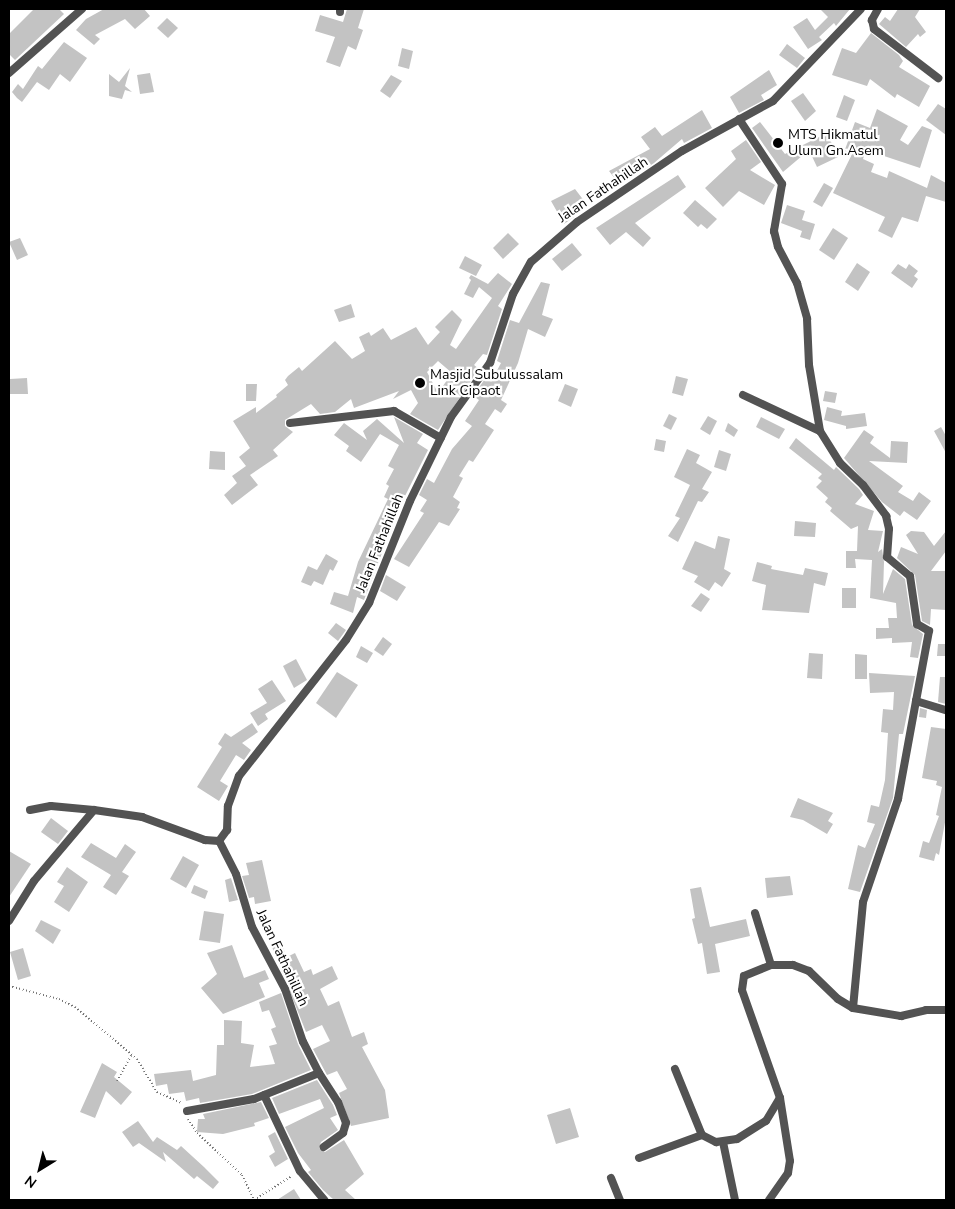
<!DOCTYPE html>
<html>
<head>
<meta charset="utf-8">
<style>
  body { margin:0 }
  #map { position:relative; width:955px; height:1209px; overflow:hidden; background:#fff; font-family:"Nunito Sans",sans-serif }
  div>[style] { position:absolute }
  .building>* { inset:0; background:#c3c3c3 }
  .path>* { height:2px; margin-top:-1px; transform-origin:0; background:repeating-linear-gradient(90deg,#757575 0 1px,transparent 0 3.5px) }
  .minor>* { height:8px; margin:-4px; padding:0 4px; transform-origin:4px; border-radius:4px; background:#535353 }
  .dots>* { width:14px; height:14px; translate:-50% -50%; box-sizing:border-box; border:2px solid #fff; border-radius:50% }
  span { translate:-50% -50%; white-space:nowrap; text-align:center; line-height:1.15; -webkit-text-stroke:4.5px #fff; paint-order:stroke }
  .poi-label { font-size:14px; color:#000 }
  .left { translate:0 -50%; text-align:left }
  .street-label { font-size:14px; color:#000 }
  .frame { position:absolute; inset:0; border:10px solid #000; pointer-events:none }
  .north { position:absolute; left:15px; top:1144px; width:50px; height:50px; -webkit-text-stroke:4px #fff; paint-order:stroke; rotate:216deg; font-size:14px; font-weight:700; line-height:20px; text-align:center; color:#000 }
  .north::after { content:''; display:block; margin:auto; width:18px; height:22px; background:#000; clip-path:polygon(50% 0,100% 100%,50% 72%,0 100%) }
</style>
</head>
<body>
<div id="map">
  <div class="building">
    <i style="clip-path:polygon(34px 9px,59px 9px,64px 14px,15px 60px,9px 54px,9px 34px)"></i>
    <i style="clip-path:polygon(104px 9px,144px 9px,150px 16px,135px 29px,125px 19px,95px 35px,100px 39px,94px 45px,76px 30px,86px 19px)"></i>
    <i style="clip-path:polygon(347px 9px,364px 9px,358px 28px,363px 30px,356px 50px,348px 46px,340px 67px,326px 62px,335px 37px,315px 31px,320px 15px,343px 22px)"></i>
    <i style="clip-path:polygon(820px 9px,850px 9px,836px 26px,834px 23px,819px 37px,822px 40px,808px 49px,793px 27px,807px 18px,815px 30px,828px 17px)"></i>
    <i style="clip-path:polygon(898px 9px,920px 9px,915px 17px,926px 32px,920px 37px,918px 34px,906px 47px,879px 24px,885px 17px,890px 21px)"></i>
    <i style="clip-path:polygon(167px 18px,178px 28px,168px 38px,157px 28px)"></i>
    <i style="clip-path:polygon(871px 33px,899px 55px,903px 61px,899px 67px,930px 86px,919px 107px,897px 94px,895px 98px,870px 79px,867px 86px,832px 75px,842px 48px,856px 53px)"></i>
    <i style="clip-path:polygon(64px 42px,87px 58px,70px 82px,60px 74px,49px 90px,37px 82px,22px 102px,17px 98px,12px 92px,18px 84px,23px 89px,38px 66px,42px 69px)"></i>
    <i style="clip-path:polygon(787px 44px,805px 58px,797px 68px,779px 55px)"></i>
    <i style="clip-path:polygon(402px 48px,413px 51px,409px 69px,398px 66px)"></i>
    <i style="clip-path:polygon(130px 68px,125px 86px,132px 92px,125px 90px,122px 99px,109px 96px,109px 74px,119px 82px)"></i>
    <i style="clip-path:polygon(769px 70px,777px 85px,761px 95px,764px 100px,739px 113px,730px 97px)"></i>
    <i style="clip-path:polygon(150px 73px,154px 92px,140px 94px,137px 75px)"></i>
    <i style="clip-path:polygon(391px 75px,402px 81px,390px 98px,380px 91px)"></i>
    <i style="clip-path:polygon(803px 93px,816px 111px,805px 121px,791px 101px)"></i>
    <i style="clip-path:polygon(844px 95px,855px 100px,847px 121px,836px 117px)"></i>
    <i style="clip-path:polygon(938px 104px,946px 109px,946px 135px,926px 120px)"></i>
    <i style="clip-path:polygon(877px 109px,908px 126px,900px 140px,908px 145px,922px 126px,932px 130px,920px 168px,866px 150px,863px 159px,874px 164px,871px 172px,887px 178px,889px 171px,927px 188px,931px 175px,946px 183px,946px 202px,926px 196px,918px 222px,902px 217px,892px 238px,878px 231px,885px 217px,833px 193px,854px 150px,843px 155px,855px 122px,870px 128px)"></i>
    <i style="clip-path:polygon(702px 110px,712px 128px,684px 143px,682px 139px,654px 163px,642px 171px,640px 167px,619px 184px,609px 171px,650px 149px,641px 137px,655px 127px,662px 136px)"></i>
    <i style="clip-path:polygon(760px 122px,785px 154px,827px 133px,838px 157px,817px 167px,809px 150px,783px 172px,752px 128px)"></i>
    <i style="clip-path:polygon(746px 140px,761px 162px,750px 170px,775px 185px,764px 205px,739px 191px,723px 207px,705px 188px,736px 159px,731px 151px)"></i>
    <i style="clip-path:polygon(678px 175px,686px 187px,635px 223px,651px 238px,643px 247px,626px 232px,610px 245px,596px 228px)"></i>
    <i style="clip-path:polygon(824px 183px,833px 188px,822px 207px,813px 202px)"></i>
    <i style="clip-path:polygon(575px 189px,585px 202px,570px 212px,574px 217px,564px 224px,551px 201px)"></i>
    <i style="clip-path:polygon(695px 200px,717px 219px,707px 229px,701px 224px,698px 227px,683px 213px)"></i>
    <i style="clip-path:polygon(787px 205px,805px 211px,802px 220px,815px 224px,810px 240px,800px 237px,802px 231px,781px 223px)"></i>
    <i style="clip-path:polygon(833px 228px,848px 238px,834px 260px,819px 250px)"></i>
    <i style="clip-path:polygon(508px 233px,519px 244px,503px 259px,493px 248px)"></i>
    <i style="clip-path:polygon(20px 238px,28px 255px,17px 260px,9px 242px)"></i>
    <i style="clip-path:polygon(572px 243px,582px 255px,562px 271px,552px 259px)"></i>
    <i style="clip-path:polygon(465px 256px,482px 265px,476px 276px,459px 268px)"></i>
    <i style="clip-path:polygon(857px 263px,870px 272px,858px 291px,845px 282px)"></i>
    <i style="clip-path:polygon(898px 264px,906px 269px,909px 264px,918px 271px,914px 276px,918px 279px,912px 288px,891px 273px)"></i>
    <i style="clip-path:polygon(evenodd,498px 273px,512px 284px,498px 306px,502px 309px,487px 355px,483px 354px,474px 365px,479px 369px,438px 430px,410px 414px,418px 403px,411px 390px,393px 399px,399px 391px,354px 408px,351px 399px,335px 412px,320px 414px,311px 404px,285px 420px,285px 426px,293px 432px,273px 450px,278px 456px,250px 475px,258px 485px,232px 505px,224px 495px,237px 483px,232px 476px,246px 466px,239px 457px,250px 448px,233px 421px,256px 407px,256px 413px,277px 397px,276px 395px,288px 385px,285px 380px,288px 376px,299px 367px,302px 371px,335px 341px,352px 359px,365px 351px,359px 337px,369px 332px,371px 336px,383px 328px,391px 340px,416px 327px,428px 345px,440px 332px,435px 327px,452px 310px,462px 320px,450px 345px,456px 349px,492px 298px,479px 287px,473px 298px,464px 294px,471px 280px,469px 278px,471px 275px,488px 284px,498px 273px,438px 361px,452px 373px,438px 393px,427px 372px,438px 361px)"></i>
    <i style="clip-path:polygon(541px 282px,550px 284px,542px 315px,553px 319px,545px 337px,528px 329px,518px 363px,501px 400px,507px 404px,501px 413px,495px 409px,485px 424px,494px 430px,473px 462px,469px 460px,459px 476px,463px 478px,453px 497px,460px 502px,457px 508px,460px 509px,449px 526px,439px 522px,409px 567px,394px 559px,424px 513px,420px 511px,427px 500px,419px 495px,427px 479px,434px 483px,452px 449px,472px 426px,465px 421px,479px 400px,473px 396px,487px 376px,492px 380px,501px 363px,497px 361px,510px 320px,519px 323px)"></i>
    <i style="clip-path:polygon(351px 304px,355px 317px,339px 322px,334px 310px)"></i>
    <i style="clip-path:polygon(676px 376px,688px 379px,683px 396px,672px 393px)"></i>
    <i style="clip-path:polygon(27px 378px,28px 394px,10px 394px,10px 379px)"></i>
    <i style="clip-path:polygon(246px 384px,257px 384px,256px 401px,246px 401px)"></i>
    <i style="clip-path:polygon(565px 384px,578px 389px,571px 407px,558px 401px)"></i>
    <i style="clip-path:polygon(825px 391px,837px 393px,835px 403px,823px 401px)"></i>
    <i style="clip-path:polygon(827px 407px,842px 411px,841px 416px,865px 413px,867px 426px,846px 429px,846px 426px,824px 420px)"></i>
    <i style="clip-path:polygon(669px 414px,677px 418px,671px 430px,663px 426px)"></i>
    <i style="clip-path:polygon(708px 416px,717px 421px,710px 435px,700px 429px)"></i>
    <i style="clip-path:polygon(394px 417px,423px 434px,417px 443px,428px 450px,400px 506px,364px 600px,357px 597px,353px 613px,330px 604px,334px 592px,348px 596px,358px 562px,388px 499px,384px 497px,389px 486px,386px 484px,394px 469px,388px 466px,399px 445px,380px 434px,361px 462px,346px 451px,349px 446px,334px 435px,344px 423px,367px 440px,363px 431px,377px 419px,404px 443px)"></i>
    <i style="clip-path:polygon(761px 417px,785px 429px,779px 439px,756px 427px)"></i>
    <i style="clip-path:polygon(728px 423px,738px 430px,734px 437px,725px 431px)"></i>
    <i style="clip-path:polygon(941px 427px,946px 436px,946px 453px,934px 431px)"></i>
    <i style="clip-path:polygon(864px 430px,874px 437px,870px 443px,890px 458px,891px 441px,908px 442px,907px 463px,869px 461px,903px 486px,898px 492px,913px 501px,919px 492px,931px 501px,917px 520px,904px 511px,900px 516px,882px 502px,844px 458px)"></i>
    <i style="clip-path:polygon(796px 438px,834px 470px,836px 467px,859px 489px,863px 495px,855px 504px,874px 511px,868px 530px,883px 531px,878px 552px,882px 549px,884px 562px,883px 594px,893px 569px,905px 579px,912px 625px,923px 634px,918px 658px,910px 657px,912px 642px,892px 643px,892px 638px,876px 639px,876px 628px,889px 628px,888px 618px,897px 618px,896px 603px,870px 598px,872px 560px,855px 559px,856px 568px,846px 568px,846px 551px,857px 551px,858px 526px,851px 529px,830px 511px,832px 508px,825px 502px,828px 498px,816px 487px,822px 481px,818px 478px,822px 474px,789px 448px)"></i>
    <i style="clip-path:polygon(656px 439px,666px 441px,664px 452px,654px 450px)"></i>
    <i style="clip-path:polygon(687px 449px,700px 455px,696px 463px,712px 472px,702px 489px,709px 492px,702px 502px,698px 501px,678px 542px,668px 536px,680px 518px,675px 516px,690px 485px,674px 477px)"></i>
    <i style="clip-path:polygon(719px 450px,731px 454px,726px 471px,714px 467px)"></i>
    <i style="clip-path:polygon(210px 451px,225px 452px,225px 470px,209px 469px)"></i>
    <i style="clip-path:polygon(795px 521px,816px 523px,815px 537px,794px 536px)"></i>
    <i style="clip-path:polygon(911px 531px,924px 532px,934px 546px,946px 531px,946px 551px,931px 571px,946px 571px,946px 610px,931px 609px,930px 625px,922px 621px,915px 575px,897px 558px,901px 547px,918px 554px,906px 535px)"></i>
    <i style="clip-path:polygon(718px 536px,730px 539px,724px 569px,731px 573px,722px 587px,715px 582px,709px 591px,694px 582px,698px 576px,682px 569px,695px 541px,715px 549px)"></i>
    <i style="clip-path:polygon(326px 554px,338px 561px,333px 571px,330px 569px,323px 585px,314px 581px,311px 586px,301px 582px,308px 566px,317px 570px)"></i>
    <i style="clip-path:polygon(757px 562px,772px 566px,771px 569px,803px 575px,805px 568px,828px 573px,825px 586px,814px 583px,809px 613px,762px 610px,766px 585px,752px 581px)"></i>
    <i style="clip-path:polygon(386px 575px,406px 587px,397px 601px,380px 591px)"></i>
    <i style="clip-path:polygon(842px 588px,856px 588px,856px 608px,842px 608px)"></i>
    <i style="clip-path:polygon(701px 593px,710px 599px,701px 612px,691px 606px)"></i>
    <i style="clip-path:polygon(336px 623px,346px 630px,338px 641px,328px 633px)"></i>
    <i style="clip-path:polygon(383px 637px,392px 644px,383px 656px,374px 650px)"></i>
    <i style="clip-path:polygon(938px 644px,946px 644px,946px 656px,937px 656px)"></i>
    <i style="clip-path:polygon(361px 646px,373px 653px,367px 663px,356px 657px)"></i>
    <i style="clip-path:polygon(809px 653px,823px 654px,822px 679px,807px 678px)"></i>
    <i style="clip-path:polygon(855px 654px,867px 655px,867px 679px,855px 679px)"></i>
    <i style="clip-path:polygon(296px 659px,307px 680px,294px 688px,283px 666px)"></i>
    <i style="clip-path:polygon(337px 672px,358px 685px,336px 718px,316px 703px)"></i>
    <i style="clip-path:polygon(869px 673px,915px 676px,903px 734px,899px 734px,893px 798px,860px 892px,848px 889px,858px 845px,865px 848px,875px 824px,867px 822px,871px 805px,879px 807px,885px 780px,888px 733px,881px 732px,883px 709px,893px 710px,894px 692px,870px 693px)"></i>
    <i style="clip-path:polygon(940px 677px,946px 677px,946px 704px,938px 702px)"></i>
    <i style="clip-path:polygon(272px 680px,286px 701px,265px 714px,268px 719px,258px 726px,250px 713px,267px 703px,258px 689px)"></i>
    <i style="clip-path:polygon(920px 708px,927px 710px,926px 718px,919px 717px)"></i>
    <i style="clip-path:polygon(252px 723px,258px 732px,242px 743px,251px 750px,244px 760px,236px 755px,220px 781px,228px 786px,219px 801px,197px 787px,222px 747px,218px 744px,225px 733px,231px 737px)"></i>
    <i style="clip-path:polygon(931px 727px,946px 729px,946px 817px,939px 855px,936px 853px,934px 861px,919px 857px,923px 841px,929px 843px,939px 816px,936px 815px,942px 787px,936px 785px,937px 781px,922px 778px)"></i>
    <i style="clip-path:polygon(798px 798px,833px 813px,828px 821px,833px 824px,827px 834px,803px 820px,790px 817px)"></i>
    <i style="clip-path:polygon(51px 818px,68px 831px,58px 844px,41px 832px)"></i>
    <i style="clip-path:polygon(91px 843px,116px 858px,125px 844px,136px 852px,122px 872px,129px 876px,116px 895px,103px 887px,111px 875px,81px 857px)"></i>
    <i style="clip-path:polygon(9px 851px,31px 864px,9px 897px)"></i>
    <i style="clip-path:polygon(183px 856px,199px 865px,186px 888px,170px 879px)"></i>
    <i style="clip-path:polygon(262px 860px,271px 901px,255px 904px,254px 897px,249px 898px,242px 876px,249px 875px,246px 863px)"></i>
    <i style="clip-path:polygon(67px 867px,88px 882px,69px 912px,54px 902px,64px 886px,57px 882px)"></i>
    <i style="clip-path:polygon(790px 876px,793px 895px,767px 898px,765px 878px)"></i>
    <i style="clip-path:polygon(231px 878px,238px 900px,229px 902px,225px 880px)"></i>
    <i style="clip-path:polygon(194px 885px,208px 891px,205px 899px,191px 893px)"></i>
    <i style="clip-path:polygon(701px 887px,710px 927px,746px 919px,750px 936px,715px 944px,720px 972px,707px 974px,702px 943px,698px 944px,692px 919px,695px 918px,690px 889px)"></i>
    <i style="clip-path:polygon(204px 911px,224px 914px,220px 943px,199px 940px)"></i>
    <i style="clip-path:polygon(41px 920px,61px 930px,53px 944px,35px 931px)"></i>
    <i style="clip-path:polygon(281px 943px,287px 957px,295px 953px,304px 972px,311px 969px,313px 975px,332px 966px,338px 979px,320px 989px,328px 1006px,339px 1001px,352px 1037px,364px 1032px,368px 1044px,362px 1047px,385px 1090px,389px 1118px,351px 1126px,339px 1093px,347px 1089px,337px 1071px,327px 1075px,313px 1049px,330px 1041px,322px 1025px,306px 1032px,272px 947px)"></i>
    <i style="clip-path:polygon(232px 945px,244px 978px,265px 970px,269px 979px,259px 983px,265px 997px,223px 1014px,201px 988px,217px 974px,207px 953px)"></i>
    <i style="clip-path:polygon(23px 948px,31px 976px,18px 980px,10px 952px)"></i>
    <i style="clip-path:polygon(281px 993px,298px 1044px,311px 1070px,252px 1094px,200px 1103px,199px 1098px,186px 1101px,184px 1092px,169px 1094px,167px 1084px,156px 1086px,154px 1074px,191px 1070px,193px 1081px,216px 1075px,217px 1045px,224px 1045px,224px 1020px,242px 1021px,241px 1043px,254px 1045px,250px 1067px,275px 1064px,269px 1046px,277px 1044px,271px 1029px,276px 1027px,269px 1010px,262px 1012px,259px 1002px)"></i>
    <i style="clip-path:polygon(102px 1063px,117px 1072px,114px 1077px,132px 1092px,121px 1105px,106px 1091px,95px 1118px,80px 1112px)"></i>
    <i style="clip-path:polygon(317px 1080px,333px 1105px,337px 1115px,330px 1118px,338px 1130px,321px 1142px,319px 1148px,325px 1152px,344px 1140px,364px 1174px,345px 1190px,356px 1200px,334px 1200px,323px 1190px,308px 1172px,311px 1170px,298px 1153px,285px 1127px,324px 1108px,320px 1099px,279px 1114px,272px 1098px)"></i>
    <i style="clip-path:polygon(261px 1102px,269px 1118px,254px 1123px,255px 1126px,223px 1134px,197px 1132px,198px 1119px,205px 1119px,203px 1114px)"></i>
    <i style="clip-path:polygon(570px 1108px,579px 1137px,556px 1144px,547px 1115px)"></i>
    <i style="clip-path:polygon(138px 1121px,153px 1142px,157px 1137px,177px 1150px,181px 1146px,204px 1167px,219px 1182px,213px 1189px,197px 1176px,194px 1179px,163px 1152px,166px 1162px,139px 1143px,133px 1147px,122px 1132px)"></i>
    <i style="clip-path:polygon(275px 1132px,288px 1159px,275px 1167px,269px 1156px,275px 1152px,268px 1136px)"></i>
    <i style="clip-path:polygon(294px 1189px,301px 1200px,277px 1200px)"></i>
  </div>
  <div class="path">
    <i style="left:9px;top:986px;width:52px;rotate:14.6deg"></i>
    <i style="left:59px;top:999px;width:18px;rotate:27deg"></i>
    <i style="left:75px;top:1007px;width:81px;rotate:40deg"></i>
    <i style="left:137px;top:1059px;width:39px;rotate:59deg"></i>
    <i style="left:157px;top:1092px;width:27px;rotate:24deg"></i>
    <i style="left:117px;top:1081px;width:31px;rotate:-61deg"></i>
    <i style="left:188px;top:1119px;width:17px;rotate:57deg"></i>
    <i style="left:197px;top:1133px;width:62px;rotate:43deg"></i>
    <i style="left:242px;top:1175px;width:28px;rotate:64deg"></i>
    <i style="left:254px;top:1200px;width:45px;rotate:-32.3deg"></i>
  </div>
  <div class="minor">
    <i style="left:878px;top:9px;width:13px;rotate:119deg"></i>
    <i style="left:872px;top:20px;width:9px;rotate:77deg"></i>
    <i style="left:874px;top:29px;width:81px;rotate:37.4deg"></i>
    <i style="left:340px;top:12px;width:3px;rotate:-90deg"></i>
    <i style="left:9px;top:73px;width:97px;rotate:-41.2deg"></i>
    <i style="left:739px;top:119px;width:78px;rotate:56.5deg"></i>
    <i style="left:782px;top:184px;width:48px;rotate:99.7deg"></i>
    <i style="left:774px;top:231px;width:16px;rotate:76deg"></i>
    <i style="left:778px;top:247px;width:41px;rotate:62.2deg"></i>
    <i style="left:797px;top:283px;width:37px;rotate:74deg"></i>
    <i style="left:807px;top:319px;width:46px;rotate:87.5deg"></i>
    <i style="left:809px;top:365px;width:67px;rotate:80.5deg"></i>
    <i style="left:820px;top:431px;width:38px;rotate:58deg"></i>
    <i style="left:840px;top:463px;width:32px;rotate:44deg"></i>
    <i style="left:863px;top:485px;width:39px;rotate:53deg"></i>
    <i style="left:886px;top:516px;width:13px;rotate:77deg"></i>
    <i style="left:889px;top:529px;width:28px;rotate:94deg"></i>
    <i style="left:887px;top:557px;width:30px;rotate:40deg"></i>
    <i style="left:910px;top:576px;width:49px;rotate:81.7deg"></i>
    <i style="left:917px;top:624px;width:14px;rotate:30deg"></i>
    <i style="left:929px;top:631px;width:71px;rotate:100.5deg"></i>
    <i style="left:916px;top:701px;width:31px;rotate:17deg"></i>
    <i style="left:743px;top:395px;width:85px;rotate:25.1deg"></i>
    <i style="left:290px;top:423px;width:105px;rotate:-6.6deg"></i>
    <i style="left:394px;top:411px;width:54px;rotate:29.9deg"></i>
    <i style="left:30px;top:810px;width:21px;rotate:-11deg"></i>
    <i style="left:51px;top:806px;width:43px;rotate:5.3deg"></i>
    <i style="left:219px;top:841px;width:14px;rotate:-54deg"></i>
    <i style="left:227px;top:830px;width:24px;rotate:-88deg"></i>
    <i style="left:228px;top:806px;width:32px;rotate:-70deg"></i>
    <i style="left:239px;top:776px;width:173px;rotate:-51.8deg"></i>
    <i style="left:346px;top:640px;width:44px;rotate:-58.1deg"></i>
    <i style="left:369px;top:603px;width:110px;rotate:-68.1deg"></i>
    <i style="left:410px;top:501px;width:93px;rotate:-64deg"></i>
    <i style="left:451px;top:417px;width:67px;rotate:-54.2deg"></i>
    <i style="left:490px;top:363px;width:73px;rotate:-71.6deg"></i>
    <i style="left:513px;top:294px;width:37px;rotate:-61deg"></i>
    <i style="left:531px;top:262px;width:61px;rotate:-41deg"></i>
    <i style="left:577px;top:222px;width:127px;rotate:-34.1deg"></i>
    <i style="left:682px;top:151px;width:104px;rotate:-28.8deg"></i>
    <i style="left:773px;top:101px;width:127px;rotate:-46.3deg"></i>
    <i style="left:755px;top:913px;width:54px;rotate:72.9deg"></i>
    <i style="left:9px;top:921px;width:47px;rotate:-58deg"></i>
    <i style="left:34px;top:881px;width:93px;rotate:-49.8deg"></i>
    <i style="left:94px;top:810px;width:49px;rotate:8.3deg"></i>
    <i style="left:142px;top:817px;width:67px;rotate:20.1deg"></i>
    <i style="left:205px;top:840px;width:14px;rotate:4deg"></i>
    <i style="left:853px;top:1008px;width:106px;rotate:-84.6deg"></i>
    <i style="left:863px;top:902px;width:109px;rotate:-71.2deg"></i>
    <i style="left:898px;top:799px;width:100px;rotate:-79.6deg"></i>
    <i style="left:675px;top:1069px;width:71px;rotate:67.8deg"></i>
    <i style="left:319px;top:1073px;width:35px;rotate:57deg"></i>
    <i style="left:338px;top:1102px;width:22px;rotate:69deg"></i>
    <i style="left:346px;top:1123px;width:10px;rotate:107deg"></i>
    <i style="left:343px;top:1133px;width:24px;rotate:144deg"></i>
    <i style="left:264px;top:1095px;width:84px;rotate:64.7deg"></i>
    <i style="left:300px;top:1171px;width:38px;rotate:50deg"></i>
    <i style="left:187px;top:1111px;width:68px;rotate:-10.2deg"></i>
    <i style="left:254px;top:1099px;width:70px;rotate:-21.8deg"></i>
    <i style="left:319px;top:1073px;width:35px;rotate:-117deg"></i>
    <i style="left:303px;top:1042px;width:56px;rotate:-108.8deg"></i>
    <i style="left:285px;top:989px;width:70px;rotate:-118deg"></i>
    <i style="left:252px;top:927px;width:55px;rotate:-106.8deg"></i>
    <i style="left:236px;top:874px;width:37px;rotate:-117deg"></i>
    <i style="left:723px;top:1142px;width:59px;rotate:78.3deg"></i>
    <i style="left:639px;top:1158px;width:67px;rotate:-20.1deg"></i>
    <i style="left:702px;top:1135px;width:16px;rotate:27deg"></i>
    <i style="left:716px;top:1142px;width:21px;rotate:-8deg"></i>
    <i style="left:737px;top:1139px;width:34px;rotate:-32deg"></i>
    <i style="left:766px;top:1121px;width:27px;rotate:-59deg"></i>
    <i style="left:611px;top:1178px;width:24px;rotate:68deg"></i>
    <i style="left:769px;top:1200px;width:33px;rotate:-55deg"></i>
    <i style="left:788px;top:1173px;width:12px;rotate:-81deg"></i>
    <i style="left:790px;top:1161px;width:64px;rotate:-99deg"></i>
    <i style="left:780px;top:1098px;width:114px;rotate:-109.4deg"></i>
    <i style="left:742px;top:990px;width:14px;rotate:-82deg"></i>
    <i style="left:744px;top:976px;width:29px;rotate:-22deg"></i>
    <i style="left:771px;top:965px;width:22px"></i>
    <i style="left:793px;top:965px;width:17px;rotate:21deg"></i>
    <i style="left:809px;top:971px;width:40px;rotate:44deg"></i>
    <i style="left:838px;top:999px;width:17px;rotate:31deg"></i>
    <i style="left:853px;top:1008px;width:49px;rotate:9.5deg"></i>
    <i style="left:901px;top:1016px;width:26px;rotate:-13deg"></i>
    <i style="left:926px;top:1010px;width:20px"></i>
  </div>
  <div class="dots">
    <i style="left:778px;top:143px;background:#000"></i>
    <i style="left:420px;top:383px;background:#000"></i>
  </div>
  <div class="poi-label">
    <span class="left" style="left:788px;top:143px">MTS Hikmatul<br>Ulum Gn.Asem</span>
    <span class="left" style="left:430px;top:383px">Masjid Subulussalam<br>Link Cipaot</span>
  </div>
  <div class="street-label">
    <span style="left:603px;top:190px;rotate:-34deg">Jalan Fathahillah</span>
    <span style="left:380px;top:543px;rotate:-68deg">Jalan Fathahillah</span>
    <span style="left:282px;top:958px;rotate:65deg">Jalan Fathahillah</span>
  </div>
  <div class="frame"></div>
  <div class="north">N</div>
</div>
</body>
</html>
